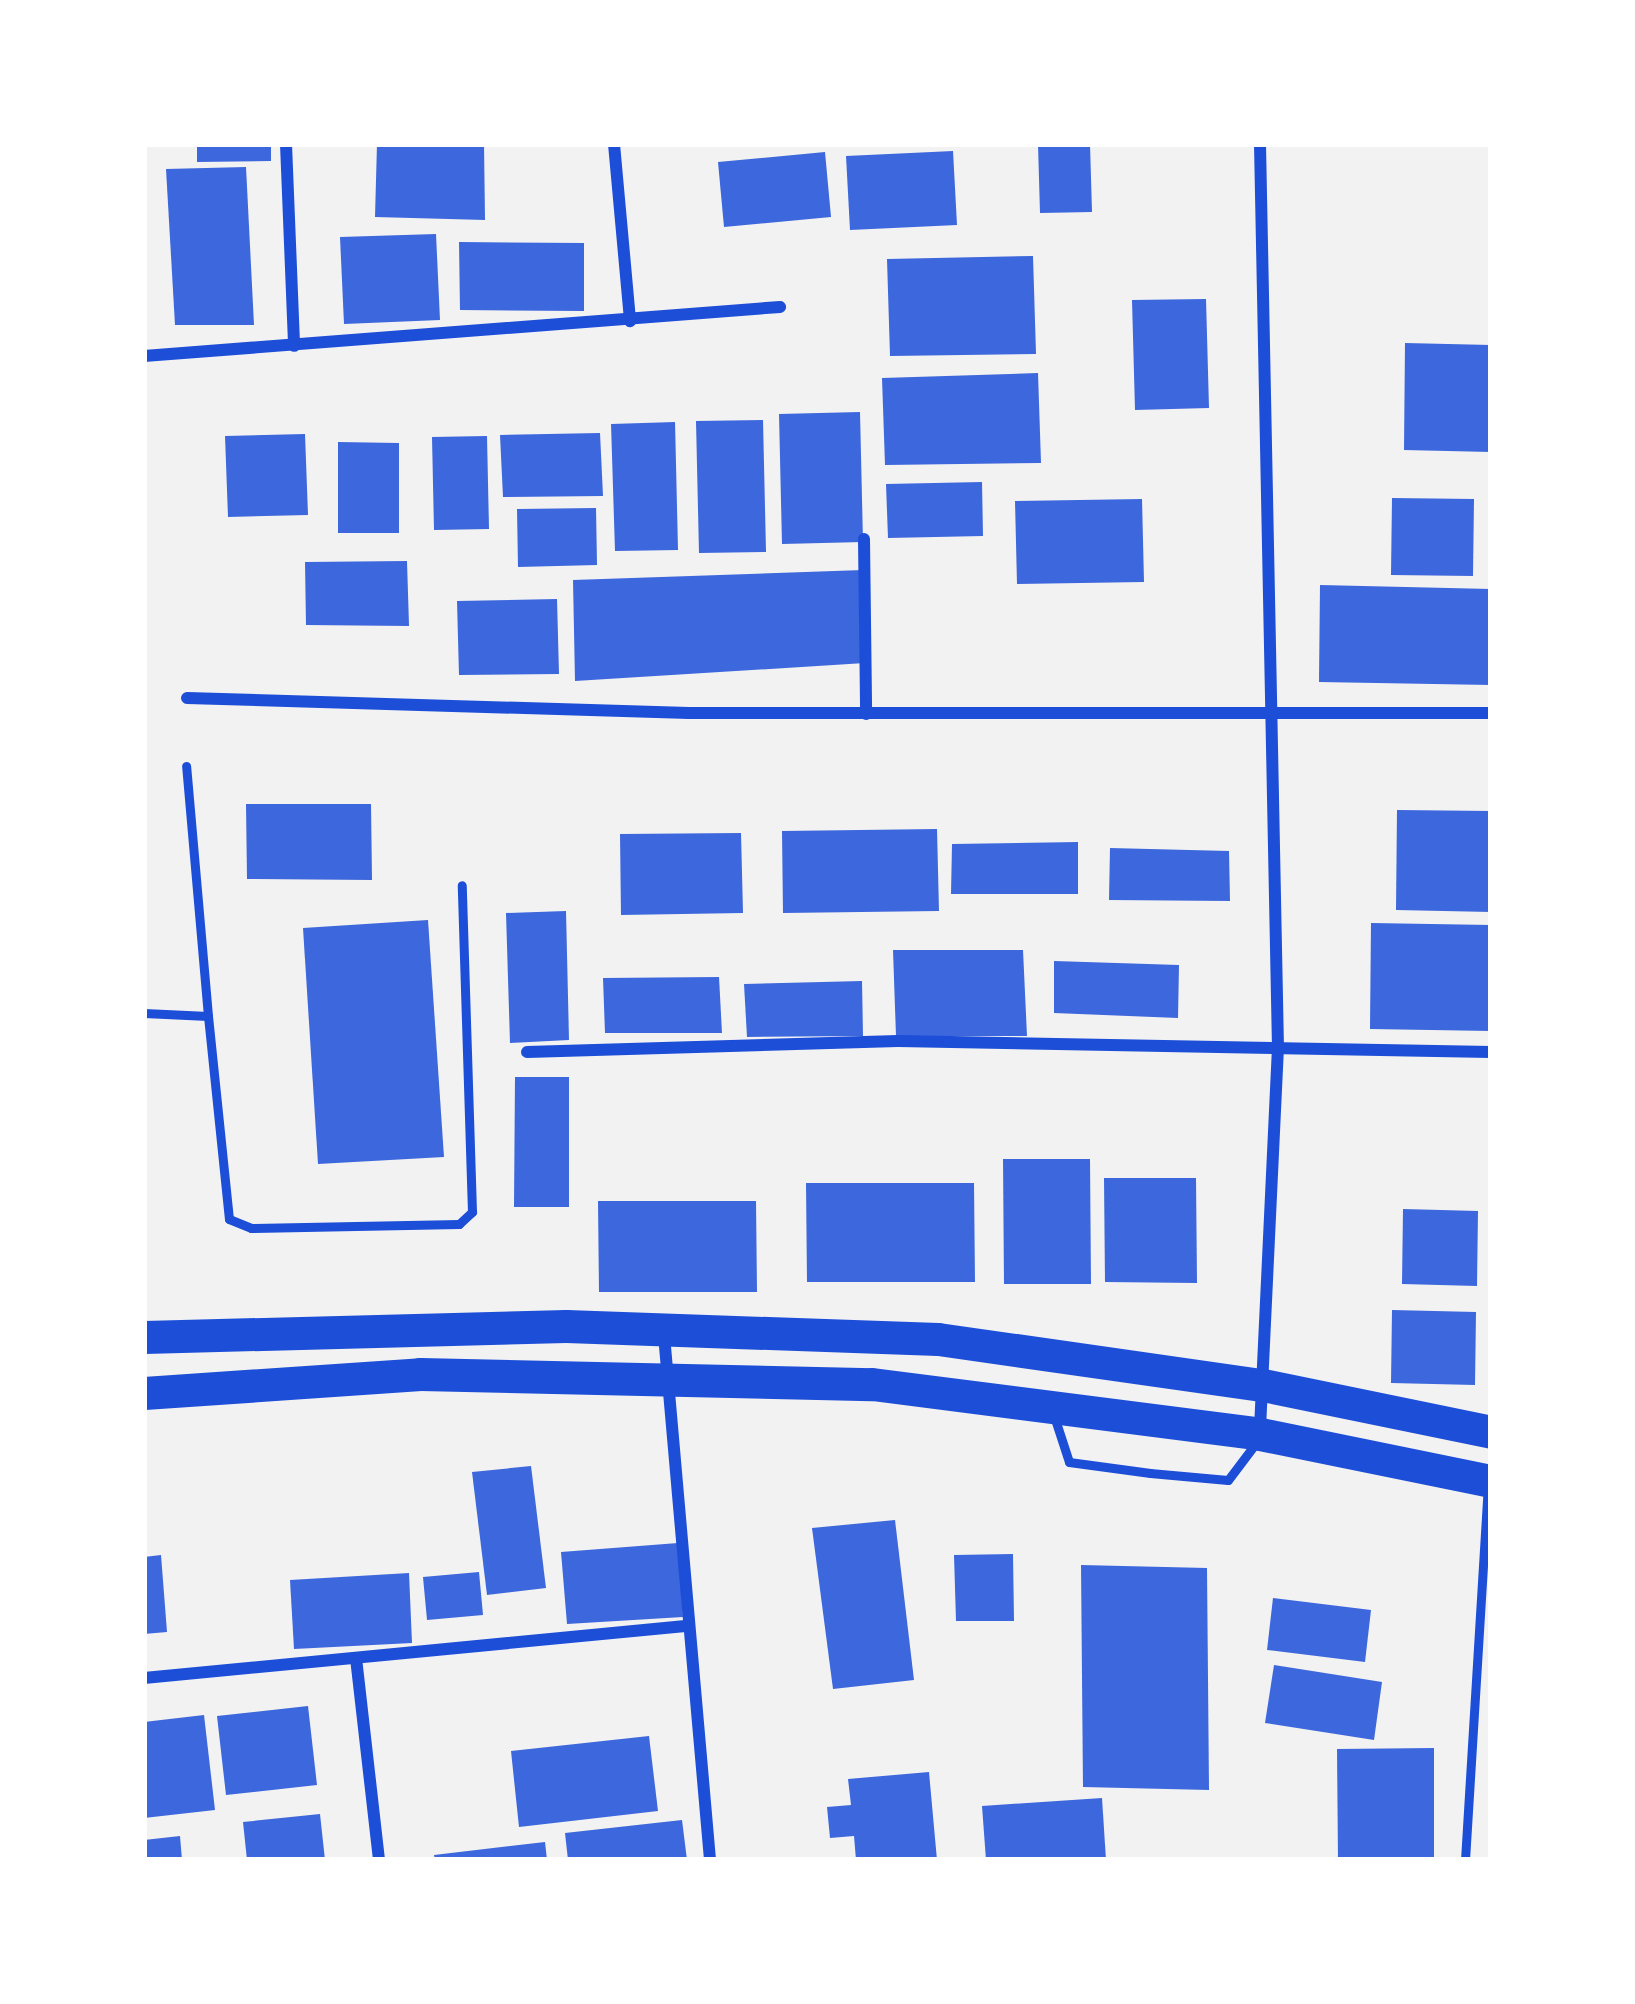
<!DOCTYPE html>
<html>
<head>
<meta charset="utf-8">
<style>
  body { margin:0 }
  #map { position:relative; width:1635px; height:2004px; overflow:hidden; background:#f2f2f2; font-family:Roboto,sans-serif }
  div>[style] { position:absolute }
  .building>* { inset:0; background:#3d67dc }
  .service>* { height:9px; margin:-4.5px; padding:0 4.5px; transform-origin:4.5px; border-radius:4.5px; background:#1d4ed8 }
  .minor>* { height:12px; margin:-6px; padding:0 6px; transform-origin:6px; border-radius:6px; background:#1d4ed8 }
  .trunk>* { height:33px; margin:-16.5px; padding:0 16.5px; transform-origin:16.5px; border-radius:16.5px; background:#1d4ed8 }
  span { translate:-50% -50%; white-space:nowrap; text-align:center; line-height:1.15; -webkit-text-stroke:9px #fff; paint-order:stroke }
  .frame { position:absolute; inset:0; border:147px solid #fff; pointer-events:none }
</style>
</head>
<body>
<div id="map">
  <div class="building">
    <i style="clip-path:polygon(197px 144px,271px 144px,271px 161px,197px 162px)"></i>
    <i style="clip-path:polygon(377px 144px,484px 144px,485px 220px,375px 217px)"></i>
    <i style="clip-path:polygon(1038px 144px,1090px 144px,1092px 212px,1040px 213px)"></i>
    <i style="clip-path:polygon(953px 151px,957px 225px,850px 230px,846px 156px)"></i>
    <i style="clip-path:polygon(825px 152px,831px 217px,724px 227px,718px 162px)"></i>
    <i style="clip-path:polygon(246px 167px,254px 325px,175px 325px,166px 169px)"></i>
    <i style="clip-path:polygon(436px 234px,440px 320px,344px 324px,340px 237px)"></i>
    <i style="clip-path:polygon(459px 242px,584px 243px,584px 311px,460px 310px)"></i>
    <i style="clip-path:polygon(1033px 256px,1036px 354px,890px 356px,887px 259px)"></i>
    <i style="clip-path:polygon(1206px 299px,1209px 408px,1135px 410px,1132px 300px)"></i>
    <i style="clip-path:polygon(1405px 343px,1491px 345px,1491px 452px,1404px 450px)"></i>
    <i style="clip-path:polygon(1038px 373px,1041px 463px,885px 465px,882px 378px)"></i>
    <i style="clip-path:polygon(860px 412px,863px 542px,782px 544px,779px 414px)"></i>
    <i style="clip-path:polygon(763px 420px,766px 552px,699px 553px,696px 421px)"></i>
    <i style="clip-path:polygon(675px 422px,678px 550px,615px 551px,611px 424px)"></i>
    <i style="clip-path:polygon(600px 433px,603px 496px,503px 497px,500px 435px)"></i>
    <i style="clip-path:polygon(305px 434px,308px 515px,228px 517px,225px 436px)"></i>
    <i style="clip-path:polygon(487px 436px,489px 529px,434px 530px,432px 437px)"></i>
    <i style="clip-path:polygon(338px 442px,399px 443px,399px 533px,338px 533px)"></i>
    <i style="clip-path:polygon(982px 482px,983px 536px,888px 538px,886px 484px)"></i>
    <i style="clip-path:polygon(1392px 498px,1474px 499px,1473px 576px,1391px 575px)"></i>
    <i style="clip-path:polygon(1142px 499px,1144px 582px,1017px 584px,1015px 501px)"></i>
    <i style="clip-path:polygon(596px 508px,597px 565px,518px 567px,517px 509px)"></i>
    <i style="clip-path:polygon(407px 561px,409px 626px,306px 625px,305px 562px)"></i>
    <i style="clip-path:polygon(863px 570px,865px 663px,575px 681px,573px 580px)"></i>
    <i style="clip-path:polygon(1320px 585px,1491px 589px,1491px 685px,1319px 682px)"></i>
    <i style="clip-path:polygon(557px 599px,559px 674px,459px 675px,457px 601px)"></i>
    <i style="clip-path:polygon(246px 804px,371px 804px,372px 880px,247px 879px)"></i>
    <i style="clip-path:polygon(1397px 810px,1491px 811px,1491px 912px,1396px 910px)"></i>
    <i style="clip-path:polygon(937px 829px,939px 911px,783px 913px,782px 831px)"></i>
    <i style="clip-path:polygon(741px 833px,743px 913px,621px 915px,620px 834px)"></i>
    <i style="clip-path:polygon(1078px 842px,1078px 894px,951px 894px,952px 844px)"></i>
    <i style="clip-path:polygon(1110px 848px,1229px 851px,1230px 901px,1109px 900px)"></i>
    <i style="clip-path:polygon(566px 911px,569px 1040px,510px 1043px,506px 913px)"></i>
    <i style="clip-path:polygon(428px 920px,444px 1157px,318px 1164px,303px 928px)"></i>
    <i style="clip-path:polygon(1371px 923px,1491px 925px,1491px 1031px,1370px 1029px)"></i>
    <i style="clip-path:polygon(893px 950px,1023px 950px,1027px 1036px,896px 1036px)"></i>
    <i style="clip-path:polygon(1054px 961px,1179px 965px,1178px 1018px,1054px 1013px)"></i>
    <i style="clip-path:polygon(719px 977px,722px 1033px,605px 1033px,603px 978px)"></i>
    <i style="clip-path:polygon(862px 981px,863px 1036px,747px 1037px,744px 984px)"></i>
    <i style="clip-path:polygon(515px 1077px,569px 1077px,569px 1207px,514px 1207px)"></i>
    <i style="clip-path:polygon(1003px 1159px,1090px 1159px,1091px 1284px,1004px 1284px)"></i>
    <i style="clip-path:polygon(1104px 1178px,1196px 1178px,1197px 1283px,1105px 1282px)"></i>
    <i style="clip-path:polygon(806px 1183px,974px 1183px,975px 1282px,807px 1282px)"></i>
    <i style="clip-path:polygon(598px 1201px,756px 1201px,757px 1292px,599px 1292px)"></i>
    <i style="clip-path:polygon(1403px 1209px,1478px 1211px,1477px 1286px,1402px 1284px)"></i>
    <i style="clip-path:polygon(1392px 1310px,1476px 1312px,1475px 1385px,1391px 1383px)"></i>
    <i style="clip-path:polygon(531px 1466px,546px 1588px,487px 1595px,472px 1472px)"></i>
    <i style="clip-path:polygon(895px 1520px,914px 1680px,833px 1689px,812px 1528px)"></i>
    <i style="clip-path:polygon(678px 1543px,683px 1617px,567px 1624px,561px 1552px)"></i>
    <i style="clip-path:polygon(1013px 1554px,1014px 1621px,956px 1621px,954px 1555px)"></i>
    <i style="clip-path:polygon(161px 1555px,167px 1632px,144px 1634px,144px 1557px)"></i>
    <i style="clip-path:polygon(1081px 1565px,1207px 1568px,1209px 1790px,1083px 1787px)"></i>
    <i style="clip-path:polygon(479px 1572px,483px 1615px,427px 1620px,423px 1577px)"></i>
    <i style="clip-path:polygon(409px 1573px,412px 1643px,294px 1649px,290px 1580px)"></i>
    <i style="clip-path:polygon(1273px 1598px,1371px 1610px,1365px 1662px,1267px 1650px)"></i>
    <i style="clip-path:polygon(1274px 1665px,1382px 1682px,1374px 1740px,1265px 1723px)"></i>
    <i style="clip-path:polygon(308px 1706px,317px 1785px,226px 1795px,217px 1716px)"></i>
    <i style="clip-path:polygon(204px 1715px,215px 1810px,144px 1818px,144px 1722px)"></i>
    <i style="clip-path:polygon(649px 1736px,658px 1811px,519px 1827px,511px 1751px)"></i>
    <i style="clip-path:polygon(1434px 1748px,1434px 1860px,1338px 1860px,1337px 1749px)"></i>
    <i style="clip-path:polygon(929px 1772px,937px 1860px,856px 1860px,854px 1836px,830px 1838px,827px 1807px,851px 1805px,848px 1779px)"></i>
    <i style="clip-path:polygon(1102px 1798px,1106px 1860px,986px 1860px,982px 1806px)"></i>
    <i style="clip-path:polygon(320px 1814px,325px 1860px,247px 1860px,243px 1822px)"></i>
    <i style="clip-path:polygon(682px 1820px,687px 1860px,568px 1860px,565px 1833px)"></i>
    <i style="clip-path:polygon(180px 1836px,182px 1860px,144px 1860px,144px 1840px)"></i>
    <i style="clip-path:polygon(545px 1842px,547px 1860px,435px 1860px,434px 1855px)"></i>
  </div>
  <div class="service">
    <i style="left:144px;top:1013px;width:64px;rotate:2.7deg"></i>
    <i style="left:208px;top:1016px;width:251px;rotate:-95deg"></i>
    <i style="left:208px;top:1016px;width:204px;rotate:84.1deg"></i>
    <i style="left:229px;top:1219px;width:24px;rotate:22deg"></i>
    <i style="left:251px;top:1228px;width:208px;rotate:-1.1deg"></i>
    <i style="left:459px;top:1224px;width:18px;rotate:-43deg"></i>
    <i style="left:472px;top:1212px;width:327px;rotate:-91.8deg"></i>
    <i style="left:1054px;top:1416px;width:48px;rotate:71.9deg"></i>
    <i style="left:1069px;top:1462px;width:82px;rotate:7.7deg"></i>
    <i style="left:1150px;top:1473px;width:78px;rotate:5.1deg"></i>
    <i style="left:1228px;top:1480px;width:51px;rotate:-52.9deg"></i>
    <i style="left:1465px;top:1860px;width:375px;rotate:-86.5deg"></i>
  </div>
  <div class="minor">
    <i style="left:286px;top:144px;width:202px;rotate:87.7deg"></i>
    <i style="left:614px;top:144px;width:178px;rotate:84.8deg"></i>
    <i style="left:1260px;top:144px;width:903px;rotate:88.86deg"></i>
    <i style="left:1278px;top:1047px;width:386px;rotate:92.7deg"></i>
    <i style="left:144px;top:356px;width:638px;rotate:-4.41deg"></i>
    <i style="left:864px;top:539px;width:175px;rotate:89.3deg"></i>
    <i style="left:187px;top:698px;width:502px;rotate:1.71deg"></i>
    <i style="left:689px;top:713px;width:802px"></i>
    <i style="left:527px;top:1052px;width:371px;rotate:-1.7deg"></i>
    <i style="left:898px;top:1041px;width:593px;rotate:1.06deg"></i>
    <i style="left:664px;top:1335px;width:527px;rotate:84.99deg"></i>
    <i style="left:356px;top:1658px;width:203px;rotate:83.5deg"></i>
    <i style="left:144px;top:1678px;width:544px;rotate:-5.48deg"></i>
  </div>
  <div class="trunk">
    <i style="left:144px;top:1337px;width:422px;rotate:-1.5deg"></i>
    <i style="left:566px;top:1326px;width:372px;rotate:2deg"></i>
    <i style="left:938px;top:1339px;width:328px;rotate:8.1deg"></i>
    <i style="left:1263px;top:1385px;width:233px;rotate:11.6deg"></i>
    <i style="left:144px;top:1393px;width:277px;rotate:-3.9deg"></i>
    <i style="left:420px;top:1374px;width:452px;rotate:1.3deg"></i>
    <i style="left:872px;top:1384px;width:391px;rotate:7.3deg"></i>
    <i style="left:1260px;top:1434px;width:236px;rotate:11.5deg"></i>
  </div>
  <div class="frame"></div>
</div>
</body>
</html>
